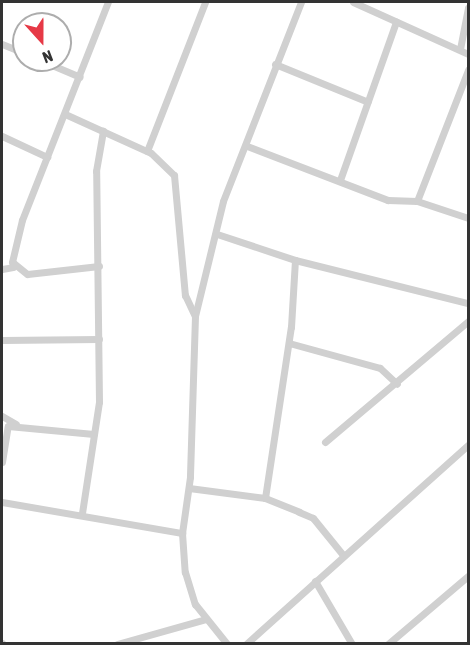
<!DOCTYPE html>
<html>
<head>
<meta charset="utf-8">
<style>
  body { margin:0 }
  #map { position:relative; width:470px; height:645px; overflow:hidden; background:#fff; font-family:"Asap Condensed",sans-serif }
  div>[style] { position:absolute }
  .street>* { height:7px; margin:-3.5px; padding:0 3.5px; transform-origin:3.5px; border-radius:3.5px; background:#d0d0d0 }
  span { translate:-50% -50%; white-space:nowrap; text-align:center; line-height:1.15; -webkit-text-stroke:6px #fff; paint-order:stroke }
  .frame { position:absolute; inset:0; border:3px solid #333; pointer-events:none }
  .north { position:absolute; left:12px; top:12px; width:60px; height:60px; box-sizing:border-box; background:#fff; border:2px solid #adadad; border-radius:50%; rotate:159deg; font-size:16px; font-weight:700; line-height:24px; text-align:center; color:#333 }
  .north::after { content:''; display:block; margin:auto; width:21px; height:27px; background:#e63946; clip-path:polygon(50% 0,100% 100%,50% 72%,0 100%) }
</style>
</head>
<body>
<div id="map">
  <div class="street">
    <i style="left:353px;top:2px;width:126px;rotate:24.3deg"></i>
    <i style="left:2px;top:44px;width:24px;rotate:22deg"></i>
    <i style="left:460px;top:49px;width:42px;rotate:-79deg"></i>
    <i style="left:40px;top:60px;width:43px;rotate:23deg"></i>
    <i style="left:275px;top:64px;width:100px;rotate:22.2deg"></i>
    <i style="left:65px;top:114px;width:94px;rotate:24.4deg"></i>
    <i style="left:151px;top:153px;width:32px;rotate:44deg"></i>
    <i style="left:174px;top:175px;width:121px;rotate:84.8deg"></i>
    <i style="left:185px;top:295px;width:23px;rotate:65deg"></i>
    <i style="left:195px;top:316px;width:161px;rotate:91.8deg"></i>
    <i style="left:190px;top:477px;width:57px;rotate:98.1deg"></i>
    <i style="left:182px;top:533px;width:39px;rotate:86deg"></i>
    <i style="left:185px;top:572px;width:34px;rotate:73deg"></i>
    <i style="left:195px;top:604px;width:51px;rotate:51.3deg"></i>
    <i style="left:2px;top:136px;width:50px;rotate:25deg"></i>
    <i style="left:247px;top:146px;width:151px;rotate:21deg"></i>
    <i style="left:388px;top:200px;width:29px;rotate:2deg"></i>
    <i style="left:417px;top:201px;width:54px;rotate:18.4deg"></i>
    <i style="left:147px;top:151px;width:160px;rotate:-68.7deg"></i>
    <i style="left:340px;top:180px;width:168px;rotate:-70.5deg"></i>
    <i style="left:417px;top:201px;width:141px;rotate:-68.7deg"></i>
    <i style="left:217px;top:234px;width:82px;rotate:18.4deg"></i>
    <i style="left:295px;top:260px;width:178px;rotate:14deg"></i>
    <i style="left:99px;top:266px;width:72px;rotate:173.7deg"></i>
    <i style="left:27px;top:274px;width:19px;rotate:-141deg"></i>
    <i style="left:12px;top:262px;width:43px;rotate:-76.6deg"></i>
    <i style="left:22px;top:220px;width:234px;rotate:-68.5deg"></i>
    <i style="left:2px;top:269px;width:11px;rotate:-10deg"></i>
    <i style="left:195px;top:316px;width:118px;rotate:-76.3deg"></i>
    <i style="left:223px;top:201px;width:214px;rotate:-68.6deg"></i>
    <i style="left:2px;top:340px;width:97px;rotate:-0.6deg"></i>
    <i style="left:289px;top:343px;width:94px;rotate:15.4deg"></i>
    <i style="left:380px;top:368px;width:23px;rotate:43deg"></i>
    <i style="left:2px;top:416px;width:16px;rotate:30deg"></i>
    <i style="left:325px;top:442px;width:187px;rotate:-40.2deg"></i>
    <i style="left:2px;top:462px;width:36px;rotate:-81deg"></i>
    <i style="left:8px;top:426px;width:86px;rotate:5.3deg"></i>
    <i style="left:189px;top:488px;width:77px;rotate:7.5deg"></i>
    <i style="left:265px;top:498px;width:37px;rotate:22deg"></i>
    <i style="left:299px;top:512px;width:15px;rotate:23deg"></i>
    <i style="left:313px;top:518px;width:48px;rotate:51deg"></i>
    <i style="left:265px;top:498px;width:173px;rotate:-81.4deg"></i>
    <i style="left:291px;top:327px;width:67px;rotate:-86.6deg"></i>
    <i style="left:2px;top:502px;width:183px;rotate:9.8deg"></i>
    <i style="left:82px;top:513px;width:112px;rotate:-81.3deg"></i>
    <i style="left:99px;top:402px;width:231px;rotate:-90.7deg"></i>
    <i style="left:96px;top:171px;width:41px;rotate:-80.1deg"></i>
    <i style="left:315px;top:581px;width:73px;rotate:59.6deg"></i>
    <i style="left:2px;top:643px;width:1px;rotate:90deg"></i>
    <i style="left:117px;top:644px;width:92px;rotate:-15.7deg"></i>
    <i style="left:246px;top:644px;width:298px;rotate:-41.9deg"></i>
    <i style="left:388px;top:644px;width:105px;rotate:-40.4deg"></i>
  </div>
  <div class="frame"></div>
  <div class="north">N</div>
</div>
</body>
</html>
